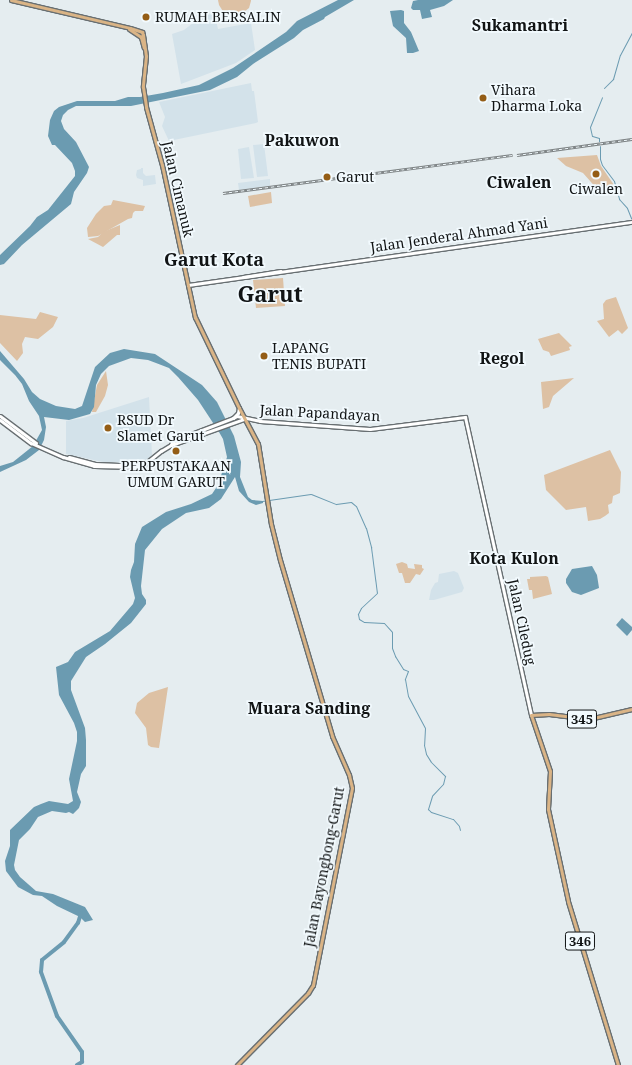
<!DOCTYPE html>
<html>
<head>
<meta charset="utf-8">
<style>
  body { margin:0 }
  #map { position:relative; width:632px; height:1065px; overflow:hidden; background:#e5edf0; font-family:"Noto Serif",serif }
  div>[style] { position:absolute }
  .built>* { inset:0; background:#d3e2ea }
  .green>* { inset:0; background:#ddc1a4 }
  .water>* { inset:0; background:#6b9bb1 }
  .stream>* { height:1px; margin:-0.5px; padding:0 0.5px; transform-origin:0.5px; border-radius:0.5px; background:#6b9bb1 }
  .river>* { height:4px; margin:-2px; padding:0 2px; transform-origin:2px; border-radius:2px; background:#6b9bb1 }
  .roads { filter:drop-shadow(1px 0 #686f72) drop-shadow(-1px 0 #686f72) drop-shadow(0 1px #686f72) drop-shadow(0 -1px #686f72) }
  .secondary>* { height:3px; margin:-1.5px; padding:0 1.5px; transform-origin:1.5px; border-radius:1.5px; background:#fff }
  .primary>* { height:3px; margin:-1.5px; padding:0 1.5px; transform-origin:1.5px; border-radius:1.5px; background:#dab486 }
  .rail>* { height:2.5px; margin-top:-1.25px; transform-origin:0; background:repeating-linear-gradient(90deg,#f2fafe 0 3px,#7b8082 0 6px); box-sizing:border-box; border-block:1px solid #7b8082 }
  .dots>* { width:11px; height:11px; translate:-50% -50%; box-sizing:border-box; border:2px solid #f2fafe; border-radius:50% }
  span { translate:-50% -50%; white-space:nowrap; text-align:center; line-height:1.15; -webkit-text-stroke:3.5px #f2fafe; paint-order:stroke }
  .shield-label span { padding:1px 3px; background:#f2fafe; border:1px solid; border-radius:3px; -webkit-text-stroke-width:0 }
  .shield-label { font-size:13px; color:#111415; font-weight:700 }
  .poi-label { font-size:14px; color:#111415 }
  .left { translate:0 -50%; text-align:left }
  .street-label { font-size:14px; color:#111415 }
  .quarter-label { font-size:16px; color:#111415; font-weight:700 }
  .district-label { font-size:18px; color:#111415; font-weight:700 }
  .town-label { font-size:22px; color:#111415; font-weight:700 }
</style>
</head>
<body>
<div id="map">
  <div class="built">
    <i style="clip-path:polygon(207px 12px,215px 16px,218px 29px,251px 23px,255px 50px,236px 63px,181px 84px,172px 34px,184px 30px)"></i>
    <i style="clip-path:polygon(251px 83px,252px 91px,254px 91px,258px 122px,256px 123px,169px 141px,162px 126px,165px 117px,159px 102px)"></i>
    <i style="clip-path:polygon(264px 144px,268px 176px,257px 177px,253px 145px)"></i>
    <i style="clip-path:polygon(249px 147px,254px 178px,241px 179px,238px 149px)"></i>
    <i style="clip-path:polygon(141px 168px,143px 168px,143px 173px,146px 176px,155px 175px,156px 184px,143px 186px,143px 180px,137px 178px,136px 175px,137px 170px,141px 169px)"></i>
    <i style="clip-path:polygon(270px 179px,270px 186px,239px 190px,238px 183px)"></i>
    <i style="clip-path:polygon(149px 397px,152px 455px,144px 463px,103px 462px,66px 454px,66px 421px,83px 418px)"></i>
    <i style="clip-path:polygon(454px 571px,458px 573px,464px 588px,462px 592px,434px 600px,429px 600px,431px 590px,435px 583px,438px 582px,439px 574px)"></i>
  </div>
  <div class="green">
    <i style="clip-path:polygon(218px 0,251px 0,251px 1px,249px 8px,239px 16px,224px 13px,219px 5px)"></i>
    <i style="clip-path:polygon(597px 155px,601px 166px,614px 185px,615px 191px,613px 192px,607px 193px,598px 190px,583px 173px,566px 166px,557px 158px)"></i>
    <i style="clip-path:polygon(271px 192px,272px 203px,250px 207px,248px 196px)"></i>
    <i style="clip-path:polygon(113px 200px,145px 206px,143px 211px,135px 211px,133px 213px,132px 218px,128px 219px,98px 236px,88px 237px,87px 228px,96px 214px,104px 206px,111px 205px)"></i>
    <i style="clip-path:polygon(120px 225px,120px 235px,117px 235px,103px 247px,88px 239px,98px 237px,103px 232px)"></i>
    <i style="clip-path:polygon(283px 278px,285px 306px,256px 308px,253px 280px)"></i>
    <i style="clip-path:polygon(616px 297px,628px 328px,622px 334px,618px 330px,609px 337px,597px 321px,604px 319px,603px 304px,606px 300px)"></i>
    <i style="clip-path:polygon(40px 312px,58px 317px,53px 327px,38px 339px,25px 337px,22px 344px,23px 353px,17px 361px,0 343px,0 315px,36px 319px)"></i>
    <i style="clip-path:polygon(559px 333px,572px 346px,569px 347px,570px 350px,551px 356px,549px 352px,543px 350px,538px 339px)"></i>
    <i style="clip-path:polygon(106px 371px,108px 385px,105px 396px,96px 412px,92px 412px,97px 385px)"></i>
    <i style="clip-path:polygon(574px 378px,553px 396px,549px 407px,543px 409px,541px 382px)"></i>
    <i style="clip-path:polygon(610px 450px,621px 472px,620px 493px,613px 496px,612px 503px,608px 505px,609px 513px,605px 516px,600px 519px,588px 521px,586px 507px,566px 510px,546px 490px,544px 475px)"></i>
    <i style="clip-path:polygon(402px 562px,407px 564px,408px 568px,415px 569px,414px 564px,422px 565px,422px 568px,424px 569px,420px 575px,416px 574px,410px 583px,405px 583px,402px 573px,399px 573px,396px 564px)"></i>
    <i style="clip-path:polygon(546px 576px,548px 577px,552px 594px,533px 599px,532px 590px,529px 590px,527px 579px,530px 579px,530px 577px)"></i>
    <i style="clip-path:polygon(168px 687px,159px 748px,151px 747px,148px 745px,146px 728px,135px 713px,137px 703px,149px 693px)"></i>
  </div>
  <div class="water">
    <i style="clip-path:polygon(338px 0,354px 0,325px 17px,324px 19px,303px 30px,294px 38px,253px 64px,237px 77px,210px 90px,131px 106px,76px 106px,68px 110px,63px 115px,61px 121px,64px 129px,76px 142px,89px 167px,87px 173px,74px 192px,71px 204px,22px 245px,4px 264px,0 265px,0 255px,30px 226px,37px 217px,48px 210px,75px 176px,75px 171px,72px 163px,55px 145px,52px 145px,48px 136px,50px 120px,54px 111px,59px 107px,77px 101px,115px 101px,128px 97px,140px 97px,163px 93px,199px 85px,233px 68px,286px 32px,297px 21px)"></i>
    <i style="clip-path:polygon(418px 0,453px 0,444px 6px,430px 10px,432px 17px,422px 19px,420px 10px,413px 10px,411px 8px,413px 1px)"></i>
    <i style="clip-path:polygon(401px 10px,404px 11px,404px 23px,411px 32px,419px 51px,413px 53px,407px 53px,406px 38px,393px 26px,390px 11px)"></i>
    <i style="clip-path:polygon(124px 349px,155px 354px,202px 385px,217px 402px,234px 436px,241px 462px,240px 477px,248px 497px,252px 500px,263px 501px,263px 503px,256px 505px,249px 502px,239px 491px,235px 477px,221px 499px,209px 508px,186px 513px,162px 529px,145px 550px,141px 586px,142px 594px,146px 600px,146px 604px,131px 623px,105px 644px,86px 657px,71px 681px,71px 690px,85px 728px,86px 740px,86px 766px,81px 774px,77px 792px,81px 802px,79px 808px,73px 814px,69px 812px,66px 813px,52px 811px,38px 817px,30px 829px,19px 840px,14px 865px,15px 870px,20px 877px,36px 891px,53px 894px,85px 907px,93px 920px,85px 922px,80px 917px,57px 906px,42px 896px,33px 895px,18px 887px,6px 871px,5px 861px,10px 846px,10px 830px,34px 807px,41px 804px,49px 801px,68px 804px,73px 801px,69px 779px,77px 741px,77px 732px,74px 723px,59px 695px,56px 667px,68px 662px,75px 652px,110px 631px,133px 604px,135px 598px,130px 577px,131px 570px,134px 562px,135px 544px,142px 527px,166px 512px,191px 504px,212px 494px,218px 485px,227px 457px,223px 439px,219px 432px,198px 400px,178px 377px,169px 368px,156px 363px,148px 360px,131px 358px,109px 366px,101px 374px,96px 385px,94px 407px,90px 414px,69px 420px,44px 417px,46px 427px,44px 440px,39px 450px,26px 460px,0 472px,0 466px,13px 462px,33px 446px,42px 430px,39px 416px,29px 401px,22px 384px,15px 375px,0 360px,0 351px,24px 379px,32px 392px,40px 399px,56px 406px,75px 409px,82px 406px,95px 367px,110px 353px)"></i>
    <i style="clip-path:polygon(592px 566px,597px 575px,599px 588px,581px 595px,572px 592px,566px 583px,566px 579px,572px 569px)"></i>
    <i style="clip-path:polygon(622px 618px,632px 627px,632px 630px,627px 636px,616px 625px)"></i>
  </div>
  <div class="stream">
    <i style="left:604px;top:88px;width:13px;rotate:-45deg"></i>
    <i style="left:613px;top:79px;width:25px;rotate:-74deg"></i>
    <i style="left:620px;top:55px;width:26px;rotate:-62deg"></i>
    <i style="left:599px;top:141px;width:3px;rotate:-90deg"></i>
    <i style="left:599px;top:138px;width:7px;rotate:-164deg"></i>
    <i style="left:592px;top:136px;width:9px;rotate:-103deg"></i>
    <i style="left:590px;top:127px;width:32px;rotate:-68deg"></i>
    <i style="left:600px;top:146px;width:13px;rotate:90deg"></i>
    <i style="left:600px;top:159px;width:6px;rotate:72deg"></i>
    <i style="left:602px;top:165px;width:20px;rotate:53deg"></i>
    <i style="left:614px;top:181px;width:19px;rotate:74deg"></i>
    <i style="left:619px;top:199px;width:12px;rotate:48deg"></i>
    <i style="left:627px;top:208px;width:11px;rotate:68deg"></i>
    <i style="left:632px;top:225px;width:5px;rotate:90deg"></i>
    <i style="left:262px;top:501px;width:49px;rotate:-8.1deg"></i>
    <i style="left:311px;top:494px;width:27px;rotate:22deg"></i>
    <i style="left:336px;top:504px;width:15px;rotate:-8deg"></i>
    <i style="left:351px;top:502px;width:6px;rotate:39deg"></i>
    <i style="left:356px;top:506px;width:24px;rotate:66deg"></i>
    <i style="left:366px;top:528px;width:20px;rotate:75deg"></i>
    <i style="left:371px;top:547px;width:46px;rotate:82.6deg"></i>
    <i style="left:377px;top:593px;width:22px;rotate:137deg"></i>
    <i style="left:361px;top:608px;width:7px;rotate:117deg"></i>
    <i style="left:358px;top:614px;width:5px;rotate:79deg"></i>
    <i style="left:359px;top:619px;width:6px;rotate:31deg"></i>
    <i style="left:364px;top:622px;width:20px;rotate:3deg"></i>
    <i style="left:384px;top:623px;width:12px;rotate:48deg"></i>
    <i style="left:392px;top:632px;width:16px;rotate:90deg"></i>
    <i style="left:392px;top:648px;width:9px;rotate:69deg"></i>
    <i style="left:395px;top:656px;width:15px;rotate:58deg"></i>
    <i style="left:403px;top:669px;width:5px;rotate:22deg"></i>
    <i style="left:408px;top:671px;width:9px;rotate:111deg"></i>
    <i style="left:405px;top:679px;width:17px;rotate:80deg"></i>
    <i style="left:408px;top:696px;width:36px;rotate:62deg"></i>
    <i style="left:425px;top:728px;width:17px;rotate:93deg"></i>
    <i style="left:424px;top:745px;width:9px;rotate:77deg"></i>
    <i style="left:426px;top:754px;width:9px;rotate:58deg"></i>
    <i style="left:431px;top:762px;width:20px;rotate:45deg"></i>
    <i style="left:445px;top:776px;width:8px;rotate:104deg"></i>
    <i style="left:443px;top:784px;width:16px;rotate:133deg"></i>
    <i style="left:432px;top:796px;width:14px;rotate:107deg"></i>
    <i style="left:428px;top:809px;width:4px;rotate:45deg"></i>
    <i style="left:431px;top:812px;width:23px;rotate:18deg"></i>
    <i style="left:453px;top:819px;width:9px;rotate:49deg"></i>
    <i style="left:459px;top:826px;width:4px;rotate:76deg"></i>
  </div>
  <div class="river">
    <i style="left:77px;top:1065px;width:6px;rotate:-31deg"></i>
    <i style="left:82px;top:1062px;width:10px;rotate:-90deg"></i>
    <i style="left:82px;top:1052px;width:44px;rotate:-124.8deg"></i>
    <i style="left:57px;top:1016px;width:47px;rotate:-110deg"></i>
    <i style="left:41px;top:972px;width:12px;rotate:-85deg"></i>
    <i style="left:42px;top:960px;width:28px;rotate:-39deg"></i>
    <i style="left:64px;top:942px;width:24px;rotate:-54deg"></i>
    <i style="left:78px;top:923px;width:10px;rotate:-73deg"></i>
  </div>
  <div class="roads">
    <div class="secondary">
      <i style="left:243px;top:277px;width:38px;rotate:-9deg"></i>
      <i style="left:188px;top:285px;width:448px;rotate:-8.1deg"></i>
      <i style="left:0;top:416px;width:45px;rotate:36.9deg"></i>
      <i style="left:233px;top:418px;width:4px;rotate:-27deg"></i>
      <i style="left:237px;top:416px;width:24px;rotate:12deg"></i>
      <i style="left:260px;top:421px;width:110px;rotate:4.2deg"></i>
      <i style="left:370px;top:429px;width:96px;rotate:-7.2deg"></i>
      <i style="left:465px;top:417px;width:305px;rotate:77.5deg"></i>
      <i style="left:0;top:420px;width:39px;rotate:37deg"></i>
      <i style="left:31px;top:443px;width:35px;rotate:24deg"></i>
      <i style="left:63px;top:457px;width:32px;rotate:16deg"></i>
      <i style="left:94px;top:466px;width:47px;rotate:1.2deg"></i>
      <i style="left:141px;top:467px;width:26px;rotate:-39deg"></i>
      <i style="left:161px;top:451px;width:12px;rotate:-31deg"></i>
      <i style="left:171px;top:445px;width:77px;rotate:-19.6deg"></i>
      <i style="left:171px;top:445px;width:3px;rotate:-72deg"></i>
      <i style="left:172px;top:442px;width:10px;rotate:-24deg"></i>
      <i style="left:181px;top:438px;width:56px;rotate:-21deg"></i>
      <i style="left:233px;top:418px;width:7px;rotate:-45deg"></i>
      <i style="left:238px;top:413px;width:5px;rotate:-79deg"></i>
      <i style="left:69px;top:457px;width:27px;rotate:15deg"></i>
      <i style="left:95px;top:464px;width:49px;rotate:2.3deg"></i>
    </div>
    <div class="primary">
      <i style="left:11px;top:0;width:122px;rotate:13.2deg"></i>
      <i style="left:130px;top:28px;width:13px;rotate:18deg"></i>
      <i style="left:142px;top:32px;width:3px;rotate:72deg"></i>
      <i style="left:143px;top:35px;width:3px;rotate:135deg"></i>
      <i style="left:129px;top:29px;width:14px;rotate:34deg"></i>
      <i style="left:143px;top:35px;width:21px;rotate:82deg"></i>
      <i style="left:146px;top:56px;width:31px;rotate:96deg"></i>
      <i style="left:143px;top:87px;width:20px;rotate:81deg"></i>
      <i style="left:146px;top:107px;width:60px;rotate:74.6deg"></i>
      <i style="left:162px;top:165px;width:156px;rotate:77.8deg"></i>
      <i style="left:195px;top:317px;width:101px;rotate:64.2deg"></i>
      <i style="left:239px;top:408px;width:41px;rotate:62.2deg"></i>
      <i style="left:258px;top:444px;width:81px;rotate:80.8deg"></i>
      <i style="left:271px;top:524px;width:37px;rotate:76deg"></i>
      <i style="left:280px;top:560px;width:184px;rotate:73.5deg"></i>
      <i style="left:332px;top:736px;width:43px;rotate:66.4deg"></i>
      <i style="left:349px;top:775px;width:13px;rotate:77deg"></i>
      <i style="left:352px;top:788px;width:201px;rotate:101.2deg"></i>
      <i style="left:313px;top:985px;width:9px;rotate:122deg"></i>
      <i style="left:308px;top:993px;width:101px;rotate:134.6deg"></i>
      <i style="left:141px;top:37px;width:11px;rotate:75deg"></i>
      <i style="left:618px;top:1065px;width:171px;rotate:-107deg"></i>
      <i style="left:568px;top:901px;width:94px;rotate:-102.3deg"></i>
      <i style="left:548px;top:809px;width:38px;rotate:-87deg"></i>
      <i style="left:550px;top:771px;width:59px;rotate:-108.7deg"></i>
      <i style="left:531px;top:715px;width:18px;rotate:-3deg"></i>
      <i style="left:549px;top:714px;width:40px;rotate:7.1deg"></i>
      <i style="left:589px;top:719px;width:44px;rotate:-13.1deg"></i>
    </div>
  </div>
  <div class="rail">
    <i style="left:517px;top:155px;width:116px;rotate:-7.9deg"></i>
    <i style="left:223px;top:193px;width:292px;rotate:-7.5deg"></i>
  </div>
  <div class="dots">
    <i style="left:146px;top:17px;background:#945d16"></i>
    <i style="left:483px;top:98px;background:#945d16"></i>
    <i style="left:596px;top:174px;background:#945d16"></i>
    <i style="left:327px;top:177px;background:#945d16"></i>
    <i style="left:264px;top:356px;background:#945d16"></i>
    <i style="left:108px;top:428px;background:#945d16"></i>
    <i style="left:176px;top:451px;background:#945d16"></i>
  </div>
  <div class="shield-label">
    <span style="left:582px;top:719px">345</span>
    <span style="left:580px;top:941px">346</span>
  </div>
  <div class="poi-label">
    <span class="left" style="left:155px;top:17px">RUMAH BERSALIN</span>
    <span class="left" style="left:491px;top:98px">Vihara<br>Dharma Loka</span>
    <span class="left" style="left:336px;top:177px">Garut</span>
    <span style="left:596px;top:189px">Ciwalen</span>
    <span class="left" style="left:272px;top:356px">LAPANG<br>TENIS BUPATI</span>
    <span class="left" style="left:117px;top:428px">RSUD Dr<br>Slamet Garut</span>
    <span style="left:176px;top:474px">PERPUSTAKAAN<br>UMUM GARUT</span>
  </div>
  <div class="street-label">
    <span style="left:178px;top:189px;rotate:77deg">Jalan Cimanuk</span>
    <span style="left:459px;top:235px;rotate:-8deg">Jalan Jenderal Ahmad Yani</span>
    <span style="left:320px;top:413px;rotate:3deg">Jalan Papandayan</span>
    <span style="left:522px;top:622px;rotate:78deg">Jalan Ciledug</span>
    <span style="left:324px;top:867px;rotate:-79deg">Jalan Bayongbong-Garut</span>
  </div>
  <div class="quarter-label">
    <span style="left:520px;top:25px">Sukamantri</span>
    <span style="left:302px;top:140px">Pakuwon</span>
    <span style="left:519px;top:182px">Ciwalen</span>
    <span style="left:502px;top:358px">Regol</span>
    <span style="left:514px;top:558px">Kota Kulon</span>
    <span style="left:309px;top:708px">Muara Sanding</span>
  </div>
  <div class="district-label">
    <span style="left:214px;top:259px">Garut Kota</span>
  </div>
  <div class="town-label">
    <span style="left:270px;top:294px">Garut</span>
  </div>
</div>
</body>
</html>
